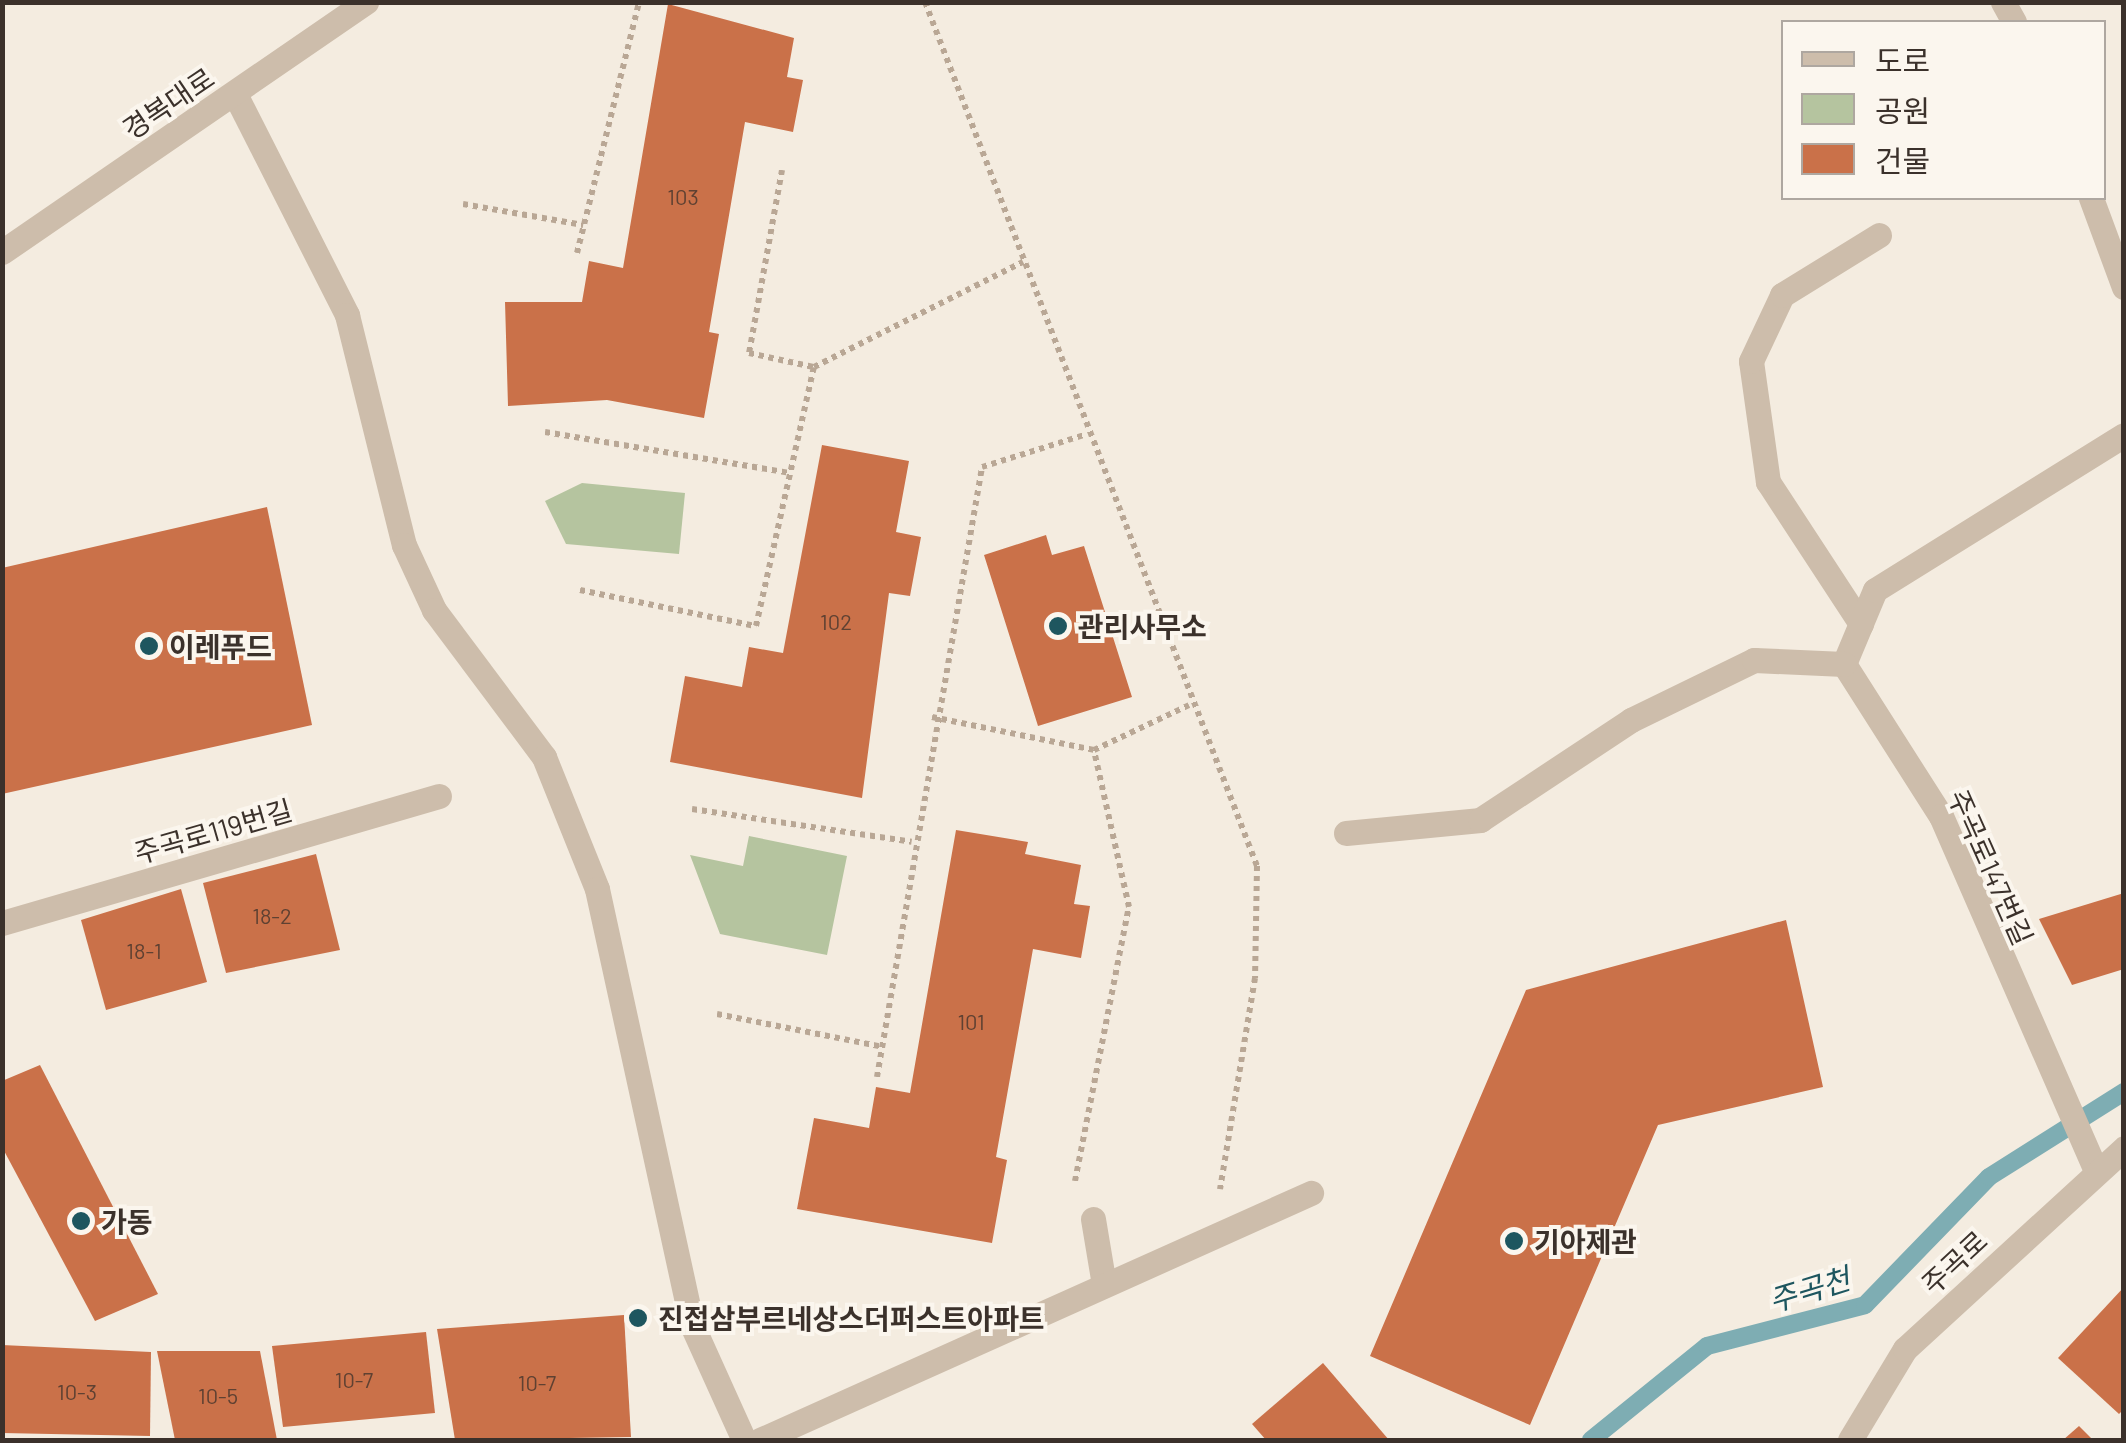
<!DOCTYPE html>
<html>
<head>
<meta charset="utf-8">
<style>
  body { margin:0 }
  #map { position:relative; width:2126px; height:1443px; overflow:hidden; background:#f4ece0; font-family:Barlow,"Noto Sans KR",sans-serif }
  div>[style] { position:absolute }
  .green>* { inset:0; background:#b5c49f }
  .stream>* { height:18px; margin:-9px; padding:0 9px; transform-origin:9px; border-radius:9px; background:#7eadb3 }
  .building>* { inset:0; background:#ca7149 }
  .path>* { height:6px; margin-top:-3px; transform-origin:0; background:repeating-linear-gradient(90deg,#b9a795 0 5px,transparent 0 10px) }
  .service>* { height:25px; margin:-12.5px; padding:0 12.5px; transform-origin:12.5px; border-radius:12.5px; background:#cdbdab }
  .minor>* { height:25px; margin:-12.5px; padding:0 12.5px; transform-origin:12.5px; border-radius:12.5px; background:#cdbdab }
  .tertiary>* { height:25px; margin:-12.5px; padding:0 12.5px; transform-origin:12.5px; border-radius:12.5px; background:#cdbdab }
  .dots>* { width:28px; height:28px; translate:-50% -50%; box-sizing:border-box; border:5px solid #fbf6ee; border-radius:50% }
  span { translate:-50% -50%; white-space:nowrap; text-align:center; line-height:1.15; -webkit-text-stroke:8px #fbf6ee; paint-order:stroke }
  .number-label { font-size:22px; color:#5f4132 }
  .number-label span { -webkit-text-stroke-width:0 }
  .street-label { font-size:28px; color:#3b312b }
  .poi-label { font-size:28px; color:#3b312b; font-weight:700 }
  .left { translate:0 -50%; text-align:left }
  .water-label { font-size:30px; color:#1e565f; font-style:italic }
  .frame { position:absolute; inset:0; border:5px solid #3b312b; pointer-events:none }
  .legend { position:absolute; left:1781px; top:20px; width:325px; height:180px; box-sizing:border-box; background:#fbf6ee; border:2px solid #aea7a0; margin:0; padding:12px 18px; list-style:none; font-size:30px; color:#3b312b }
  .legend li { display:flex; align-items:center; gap:20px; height:50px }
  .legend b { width:50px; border:2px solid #aea7a0 }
</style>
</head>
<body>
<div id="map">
  <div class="green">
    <i style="clip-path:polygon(582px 483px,685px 493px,679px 554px,566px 544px,545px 501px)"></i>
    <i style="clip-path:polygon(749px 836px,847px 856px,827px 955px,720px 934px,690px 855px,743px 866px)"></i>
  </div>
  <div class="stream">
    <i style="left:1591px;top:1440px;width:149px;rotate:-39deg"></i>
    <i style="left:1707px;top:1346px;width:163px;rotate:-14.5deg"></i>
    <i style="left:1865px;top:1305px;width:178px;rotate:-45.9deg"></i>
    <i style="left:1989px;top:1177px;width:160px;rotate:-32.2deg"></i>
  </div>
  <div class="building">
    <i style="clip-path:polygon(668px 4px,794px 38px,787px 77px,803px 80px,793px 132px,745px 122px,709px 332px,719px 334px,704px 418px,607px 400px,508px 406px,505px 302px,582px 302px,589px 261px,623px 268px)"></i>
    <i style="clip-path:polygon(822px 445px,909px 461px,896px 532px,921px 537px,910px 596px,889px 593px,862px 798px,670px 762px,685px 676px,742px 687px,749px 647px,783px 653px)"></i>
    <i style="clip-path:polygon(267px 507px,312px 725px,2px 794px,2px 568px)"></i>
    <i style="clip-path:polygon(1046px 535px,1052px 555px,1084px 546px,1132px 697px,1038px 726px,984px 555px)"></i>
    <i style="clip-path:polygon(956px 830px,1028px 842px,1025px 854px,1081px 865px,1074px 904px,1090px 906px,1081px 958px,1033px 949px,996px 1157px,1007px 1160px,992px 1243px,797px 1209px,814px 1118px,869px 1128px,876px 1087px,910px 1093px)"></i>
    <i style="clip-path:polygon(316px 854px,340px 950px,226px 973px,203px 883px)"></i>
    <i style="clip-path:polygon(181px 889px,207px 982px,106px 1010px,81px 920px)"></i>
    <i style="clip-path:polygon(2124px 893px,2124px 969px,2072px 985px,2039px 919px)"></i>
    <i style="clip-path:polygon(1786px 920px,1823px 1087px,1658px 1125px,1530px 1425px,1370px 1356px,1526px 990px)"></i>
    <i style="clip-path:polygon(40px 1065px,158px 1294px,95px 1321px,2px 1147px,2px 1081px)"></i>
    <i style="clip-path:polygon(2124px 1287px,2124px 1409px,2119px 1414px,2058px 1358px)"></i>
    <i style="clip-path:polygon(624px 1315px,631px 1437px,455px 1440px,437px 1329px)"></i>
    <i style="clip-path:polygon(426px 1332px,435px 1413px,283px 1427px,272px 1346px)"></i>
    <i style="clip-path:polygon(2px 1345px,151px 1352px,150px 1436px,2px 1433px)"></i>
    <i style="clip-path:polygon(157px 1351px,260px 1351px,277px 1440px,175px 1440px)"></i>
    <i style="clip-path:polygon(1323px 1363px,1389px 1440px,1266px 1440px,1252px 1424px)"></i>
    <i style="clip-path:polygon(2079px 1426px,2093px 1440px,2063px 1440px)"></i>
  </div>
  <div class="path">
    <i style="left:925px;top:2px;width:926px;rotate:68.98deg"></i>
    <i style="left:1257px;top:866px;width:112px;rotate:91deg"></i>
    <i style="left:1255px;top:978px;width:214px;rotate:99.4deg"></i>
    <i style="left:782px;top:170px;width:186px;rotate:100.2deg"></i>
    <i style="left:749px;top:353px;width:66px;rotate:12.2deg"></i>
    <i style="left:463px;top:204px;width:122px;rotate:9.9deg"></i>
    <i style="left:577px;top:253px;width:259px;rotate:-76.1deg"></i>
    <i style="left:545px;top:432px;width:249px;rotate:9.5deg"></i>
    <i style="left:580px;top:590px;width:180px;rotate:11.6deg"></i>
    <i style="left:756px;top:626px;width:265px;rotate:-77.4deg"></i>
    <i style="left:814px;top:367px;width:234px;rotate:-26.7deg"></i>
    <i style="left:932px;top:717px;width:165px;rotate:11.5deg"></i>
    <i style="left:1094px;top:750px;width:105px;rotate:-25.3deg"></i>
    <i style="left:692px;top:809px;width:222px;rotate:8.5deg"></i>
    <i style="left:717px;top:1014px;width:169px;rotate:11.2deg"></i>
    <i style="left:877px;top:1077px;width:619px;rotate:-80.23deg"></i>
    <i style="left:982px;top:467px;width:107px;rotate:-17.4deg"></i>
    <i style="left:1075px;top:1181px;width:279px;rotate:-78.9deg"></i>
    <i style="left:1129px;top:907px;width:161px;rotate:-102.6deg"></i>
  </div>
  <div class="service">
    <i style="left:2003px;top:2px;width:23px;rotate:61deg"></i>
    <i style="left:2091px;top:198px;width:95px;rotate:69.7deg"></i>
    <i style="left:1861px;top:624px;width:170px;rotate:-123.2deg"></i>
    <i style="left:1768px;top:482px;width:122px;rotate:-98deg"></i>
    <i style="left:1751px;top:361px;width:73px;rotate:-64.8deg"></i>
    <i style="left:1782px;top:295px;width:114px;rotate:-31.7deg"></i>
    <i style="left:1844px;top:664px;width:180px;rotate:57.5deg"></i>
    <i style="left:1941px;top:816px;width:383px;rotate:66.4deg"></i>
    <i style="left:1844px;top:664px;width:80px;rotate:-67.3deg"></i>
    <i style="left:1875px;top:590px;width:293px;rotate:-31.9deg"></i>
    <i style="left:1346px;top:833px;width:135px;rotate:-5.5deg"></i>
    <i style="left:1480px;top:820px;width:181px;rotate:-33.5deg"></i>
    <i style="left:1631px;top:720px;width:137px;rotate:-26deg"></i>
    <i style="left:1754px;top:660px;width:90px;rotate:2.5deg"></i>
    <i style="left:2px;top:923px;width:455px;rotate:-16.2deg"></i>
    <i style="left:1093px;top:1219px;width:67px;rotate:80.5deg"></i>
  </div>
  <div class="minor">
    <i style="left:235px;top:94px;width:248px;rotate:63.1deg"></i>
    <i style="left:347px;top:315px;width:237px;rotate:76.1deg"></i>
    <i style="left:404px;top:545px;width:72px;rotate:65.2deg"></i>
    <i style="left:434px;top:610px;width:184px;rotate:53.2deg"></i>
    <i style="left:544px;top:757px;width:142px;rotate:68.1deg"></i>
    <i style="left:597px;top:889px;width:446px;rotate:77.7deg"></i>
    <i style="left:692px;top:1325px;width:126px;rotate:65.7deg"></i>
    <i style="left:760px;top:1440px;width:604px;rotate:-24.15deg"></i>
    <i style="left:1850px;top:1440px;width:106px;rotate:-58.9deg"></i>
    <i style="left:1905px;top:1349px;width:297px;rotate:-42.5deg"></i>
  </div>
  <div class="tertiary">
    <i style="left:2px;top:252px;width:442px;rotate:-34.5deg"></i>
  </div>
  <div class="dots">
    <i style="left:1058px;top:626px;background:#1e565f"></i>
    <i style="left:149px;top:646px;background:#1e565f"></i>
    <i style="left:81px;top:1221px;background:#1e565f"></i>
    <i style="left:1514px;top:1241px;background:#1e565f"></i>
    <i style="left:638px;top:1318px;background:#1e565f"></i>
  </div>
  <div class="number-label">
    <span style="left:683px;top:197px">103</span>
    <span style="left:836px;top:622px">102</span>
    <span style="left:272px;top:916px">18-2</span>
    <span style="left:144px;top:951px">18-1</span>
    <span style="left:971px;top:1022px">101</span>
    <span style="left:354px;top:1380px">10-7</span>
    <span style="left:537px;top:1383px">10-7</span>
    <span style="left:77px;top:1392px">10-3</span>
    <span style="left:218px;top:1396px">10-5</span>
  </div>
  <div class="street-label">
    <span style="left:168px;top:103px;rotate:-34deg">경복대로</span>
    <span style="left:213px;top:831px;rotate:-16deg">주곡로119번길</span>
    <span style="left:1991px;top:867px;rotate:66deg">주곡로147번길</span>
    <span style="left:1954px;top:1262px;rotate:-43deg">주곡로</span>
  </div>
  <div class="poi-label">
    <span class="left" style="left:1078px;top:626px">관리사무소</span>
    <span class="left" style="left:169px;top:646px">이레푸드</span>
    <span class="left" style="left:101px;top:1221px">가동</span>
    <span class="left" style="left:1534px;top:1241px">기아제관</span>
    <span class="left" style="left:658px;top:1318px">진접삼부르네상스더퍼스트아파트</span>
  </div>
  <div class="water-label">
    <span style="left:1809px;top:1289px;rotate:-17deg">주곡천</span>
  </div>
  <div class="frame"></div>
  <ul class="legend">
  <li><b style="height:12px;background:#cdbdab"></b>도로</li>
  <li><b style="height:28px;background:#b5c49f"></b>공원</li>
  <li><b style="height:28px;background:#ca7149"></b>건물</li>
  </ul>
</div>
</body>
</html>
